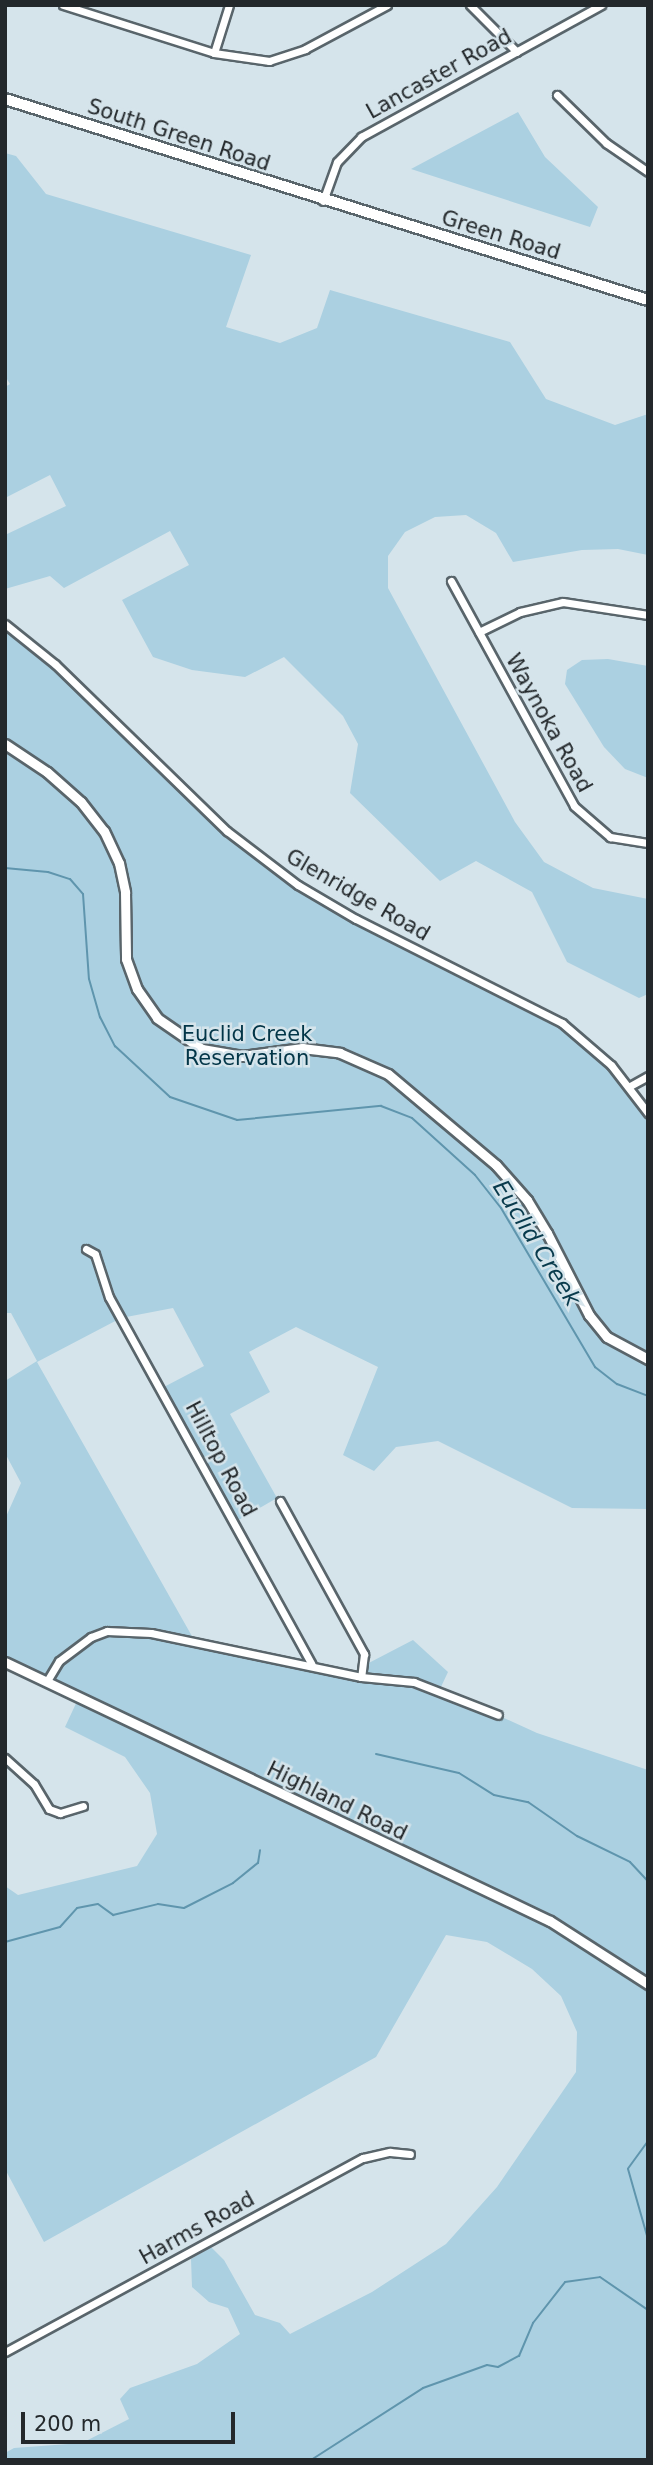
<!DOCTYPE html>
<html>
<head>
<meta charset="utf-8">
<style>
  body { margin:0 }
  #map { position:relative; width:653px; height:2465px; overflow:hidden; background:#d5e4eb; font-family:"DejaVu Sans",sans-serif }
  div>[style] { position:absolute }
  .green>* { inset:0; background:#abd0e1 }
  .stream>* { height:2px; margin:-1px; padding:0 1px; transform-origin:1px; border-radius:1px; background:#5f95ad }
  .roads { filter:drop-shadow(2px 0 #59656b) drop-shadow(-2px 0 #59656b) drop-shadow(0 2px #59656b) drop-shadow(0 -2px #59656b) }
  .minor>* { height:7px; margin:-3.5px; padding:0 3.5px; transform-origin:3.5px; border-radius:3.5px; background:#fff }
  .tertiary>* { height:9px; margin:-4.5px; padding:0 4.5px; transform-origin:4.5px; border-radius:4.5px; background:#fff }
  .secondary>* { height:10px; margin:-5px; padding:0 5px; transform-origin:5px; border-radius:5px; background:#fff }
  span { translate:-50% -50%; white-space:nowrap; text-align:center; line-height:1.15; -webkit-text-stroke:5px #d5e4eb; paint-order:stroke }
  .street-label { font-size:21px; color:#23282b }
  .park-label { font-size:21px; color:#023547 }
  .water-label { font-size:23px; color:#083a4c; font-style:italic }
  .frame { position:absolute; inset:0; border:7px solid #23282b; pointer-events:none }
  .scale { position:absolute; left:21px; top:2412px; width:214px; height:32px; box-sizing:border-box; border:4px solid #23282b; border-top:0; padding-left:9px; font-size:21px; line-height:24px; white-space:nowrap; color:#23282b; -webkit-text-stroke:5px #d5e4eb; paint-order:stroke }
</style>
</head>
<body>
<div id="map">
  <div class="green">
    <i style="clip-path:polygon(518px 112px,545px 157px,598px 207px,590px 227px,411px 169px)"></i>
    <i style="clip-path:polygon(5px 153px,16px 156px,46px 194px,251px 255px,226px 327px,280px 343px,317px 328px,330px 290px,510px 342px,546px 399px,615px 425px,648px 414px,648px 555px,618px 549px,582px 550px,513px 562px,496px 533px,466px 515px,435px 517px,405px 532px,388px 556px,388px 588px,515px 822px,544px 862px,593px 888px,648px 899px,648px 994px,639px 998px,567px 962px,532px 892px,476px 861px,440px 881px,350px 793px,358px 744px,343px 716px,284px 657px,245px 677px,192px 670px,153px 657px,122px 600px,189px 565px,170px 531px,64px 588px,50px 576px,5px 589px,5px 535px,66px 506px,50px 475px,5px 498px,5px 387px,10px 384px,5px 376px)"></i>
    <i style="clip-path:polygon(5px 624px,217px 821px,298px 885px,562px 1023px,590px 1045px,648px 1113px,648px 1509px,572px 1508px,438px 1441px,396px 1447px,374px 1471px,343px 1455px,378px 1367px,296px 1327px,249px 1352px,270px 1392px,230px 1414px,277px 1498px,235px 1522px,162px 1388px,204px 1366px,173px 1308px,121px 1318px,37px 1362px,193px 1638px,361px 1677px,363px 1666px,413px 1640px,448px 1672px,440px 1689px,537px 1733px,648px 1770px,648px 2460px,5px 2460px,5px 2453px,14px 2448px,82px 2443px,129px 2419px,120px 2399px,130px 2388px,197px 2364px,240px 2334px,228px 2308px,209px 2302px,192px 2287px,191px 2259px,211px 2247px,224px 2260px,255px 2315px,280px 2323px,290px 2334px,372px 2292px,446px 2244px,497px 2187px,576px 2072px,577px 2032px,561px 1996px,532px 1969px,487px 1942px,446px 1935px,376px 2057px,44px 2242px,5px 2169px,5px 1886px,18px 1895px,137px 1866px,157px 1834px,150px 1793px,125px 1757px,65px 1727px,79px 1697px,5px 1662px,5px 1519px,21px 1483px,5px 1453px,5px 1381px,37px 1361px,11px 1313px,5px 1313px)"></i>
    <i style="clip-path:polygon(608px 659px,648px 666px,648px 778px,625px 769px,604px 747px,565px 684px,567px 670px,582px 660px)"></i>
  </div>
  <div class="stream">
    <i style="left:5px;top:868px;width:43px;rotate:5.3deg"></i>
    <i style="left:48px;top:872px;width:23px;rotate:18deg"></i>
    <i style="left:70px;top:879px;width:20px;rotate:49deg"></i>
    <i style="left:83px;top:894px;width:85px;rotate:86deg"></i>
    <i style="left:89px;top:979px;width:40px;rotate:74deg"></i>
    <i style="left:100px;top:1017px;width:33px;rotate:63deg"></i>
    <i style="left:115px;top:1046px;width:75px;rotate:42.8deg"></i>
    <i style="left:170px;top:1097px;width:71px;rotate:18.9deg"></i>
    <i style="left:237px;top:1120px;width:145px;rotate:-5.6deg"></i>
    <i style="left:381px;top:1106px;width:33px;rotate:21deg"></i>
    <i style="left:412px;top:1118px;width:85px;rotate:42.1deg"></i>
    <i style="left:475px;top:1175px;width:42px;rotate:51.8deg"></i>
    <i style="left:501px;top:1208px;width:185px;rotate:59.4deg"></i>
    <i style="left:595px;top:1367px;width:28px;rotate:38deg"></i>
    <i style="left:617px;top:1384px;width:33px;rotate:21deg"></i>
    <i style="left:376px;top:1754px;width:85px;rotate:12.9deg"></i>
    <i style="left:459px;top:1773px;width:41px;rotate:32.2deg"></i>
    <i style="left:494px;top:1795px;width:35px;rotate:12deg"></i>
    <i style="left:528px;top:1802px;width:60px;rotate:34.8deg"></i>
    <i style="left:577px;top:1836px;width:59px;rotate:26.1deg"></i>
    <i style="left:630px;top:1862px;width:26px;rotate:47deg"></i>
    <i style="left:5px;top:1942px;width:57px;rotate:-15.3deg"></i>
    <i style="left:60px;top:1927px;width:25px;rotate:-48deg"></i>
    <i style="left:77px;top:1908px;width:21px;rotate:-11deg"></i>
    <i style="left:98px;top:1904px;width:19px;rotate:36deg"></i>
    <i style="left:113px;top:1915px;width:46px;rotate:-13.7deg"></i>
    <i style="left:158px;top:1904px;width:26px;rotate:9deg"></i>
    <i style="left:184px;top:1908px;width:55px;rotate:-27deg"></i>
    <i style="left:233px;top:1883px;width:32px;rotate:-39deg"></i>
    <i style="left:258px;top:1863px;width:13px;rotate:-81deg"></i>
    <i style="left:648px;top:2141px;width:34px;rotate:126deg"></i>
    <i style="left:628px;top:2169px;width:73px;rotate:74.1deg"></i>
    <i style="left:311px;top:2460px;width:133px;rotate:-32.7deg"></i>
    <i style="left:423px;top:2388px;width:68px;rotate:-19.8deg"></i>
    <i style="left:487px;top:2365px;width:11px;rotate:10deg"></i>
    <i style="left:498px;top:2367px;width:24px;rotate:-28deg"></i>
    <i style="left:519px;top:2356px;width:36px;rotate:-67deg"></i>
    <i style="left:533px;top:2323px;width:52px;rotate:-52deg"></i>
    <i style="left:565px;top:2282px;width:35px;rotate:-8deg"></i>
    <i style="left:600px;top:2277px;width:58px;rotate:34.5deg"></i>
  </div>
  <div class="roads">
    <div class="minor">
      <i style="left:63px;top:5px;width:158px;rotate:17.6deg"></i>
      <i style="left:214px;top:53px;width:56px;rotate:8.3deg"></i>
      <i style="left:269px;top:61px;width:38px;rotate:-18deg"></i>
      <i style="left:305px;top:49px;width:93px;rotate:-28.2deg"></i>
      <i style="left:470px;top:5px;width:66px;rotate:45deg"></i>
      <i style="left:214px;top:53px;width:50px;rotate:-72.6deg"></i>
      <i style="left:557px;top:95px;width:69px;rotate:44.4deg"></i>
      <i style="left:606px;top:143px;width:51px;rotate:34.6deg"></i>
      <i style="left:323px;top:201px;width:41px;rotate:-70.3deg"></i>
      <i style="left:337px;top:162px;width:35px;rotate:-46deg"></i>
      <i style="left:361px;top:137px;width:274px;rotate:-28.8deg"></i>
      <i style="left:451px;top:581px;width:256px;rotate:61.3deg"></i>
      <i style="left:574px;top:806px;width:48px;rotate:40.7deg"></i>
      <i style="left:610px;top:837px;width:38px;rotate:9deg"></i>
      <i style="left:5px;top:624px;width:64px;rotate:38.7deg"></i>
      <i style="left:55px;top:664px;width:240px;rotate:44.2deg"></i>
      <i style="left:227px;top:831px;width:89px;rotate:37.3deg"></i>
      <i style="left:298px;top:885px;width:67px;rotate:30.4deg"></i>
      <i style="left:356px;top:919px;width:231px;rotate:26.8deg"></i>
      <i style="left:562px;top:1023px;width:65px;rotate:40.6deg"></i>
      <i style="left:611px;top:1065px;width:61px;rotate:52.4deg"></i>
      <i style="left:479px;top:632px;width:46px;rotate:-26deg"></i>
      <i style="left:520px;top:612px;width:44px;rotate:-13.1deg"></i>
      <i style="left:563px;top:602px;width:86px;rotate:8.7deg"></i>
      <i style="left:630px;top:1086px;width:21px;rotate:-29deg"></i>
      <i style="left:86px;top:1249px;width:10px;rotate:29deg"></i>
      <i style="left:95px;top:1254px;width:45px;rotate:72deg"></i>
      <i style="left:109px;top:1297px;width:419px;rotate:61.1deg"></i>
      <i style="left:280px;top:1501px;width:175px;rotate:61.2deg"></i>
      <i style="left:364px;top:1654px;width:23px;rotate:97deg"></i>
      <i style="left:47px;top:1681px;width:23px;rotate:-59deg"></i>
      <i style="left:59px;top:1661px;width:40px;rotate:-37deg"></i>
      <i style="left:91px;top:1637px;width:17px;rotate:-21deg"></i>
      <i style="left:107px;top:1631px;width:44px;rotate:2.6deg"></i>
      <i style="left:151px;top:1633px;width:215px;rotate:11.8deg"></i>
      <i style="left:361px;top:1677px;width:53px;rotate:5.4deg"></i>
      <i style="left:414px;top:1682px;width:90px;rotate:21.4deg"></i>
      <i style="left:5px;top:1758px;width:39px;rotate:42deg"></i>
      <i style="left:34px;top:1784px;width:29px;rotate:59deg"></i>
      <i style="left:49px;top:1809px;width:12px;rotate:20deg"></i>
      <i style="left:60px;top:1813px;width:24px;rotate:-17deg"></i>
      <i style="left:5px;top:2352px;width:407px;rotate:-28.5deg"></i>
      <i style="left:363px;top:2158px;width:28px;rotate:-13deg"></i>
      <i style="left:390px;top:2152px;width:20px;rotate:6deg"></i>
    </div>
    <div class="tertiary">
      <i style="left:5px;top:744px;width:50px;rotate:33.7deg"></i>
      <i style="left:47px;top:772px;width:45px;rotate:41.4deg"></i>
      <i style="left:81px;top:802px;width:37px;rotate:52deg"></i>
      <i style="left:104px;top:831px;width:35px;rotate:65deg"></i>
      <i style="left:119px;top:863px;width:30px;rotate:78deg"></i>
      <i style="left:125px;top:892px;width:67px;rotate:89.1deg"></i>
      <i style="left:126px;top:959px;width:32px;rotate:70deg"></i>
      <i style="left:137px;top:989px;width:35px;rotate:55deg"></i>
      <i style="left:157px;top:1018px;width:55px;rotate:34.6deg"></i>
      <i style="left:202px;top:1049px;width:41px;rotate:9.9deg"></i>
      <i style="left:242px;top:1056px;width:61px;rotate:-7.6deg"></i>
      <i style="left:302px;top:1048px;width:38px;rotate:7deg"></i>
      <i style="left:340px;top:1053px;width:52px;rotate:23.6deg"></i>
      <i style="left:388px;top:1074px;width:141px;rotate:40.1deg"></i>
      <i style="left:496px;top:1165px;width:47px;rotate:48.5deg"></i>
      <i style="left:527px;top:1200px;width:39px;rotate:59deg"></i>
      <i style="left:547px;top:1233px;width:92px;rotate:62.9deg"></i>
      <i style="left:589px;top:1315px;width:28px;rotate:51deg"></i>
      <i style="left:607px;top:1337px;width:47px;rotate:28.2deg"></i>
      <i style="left:5px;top:1662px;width:603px;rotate:25.42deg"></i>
      <i style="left:550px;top:1921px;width:117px;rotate:32.7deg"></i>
    </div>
    <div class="secondary">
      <i style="left:5px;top:99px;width:674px;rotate:17.36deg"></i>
    </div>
  </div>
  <div class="street-label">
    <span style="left:439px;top:74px;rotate:-29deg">Lancaster Road</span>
    <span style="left:179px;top:135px;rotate:18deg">South Green Road</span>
    <span style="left:501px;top:235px;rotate:17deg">Green Road</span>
    <span style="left:549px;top:723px;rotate:61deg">Waynoka Road</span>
    <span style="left:358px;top:895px;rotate:30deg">Glenridge Road</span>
    <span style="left:221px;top:1459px;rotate:62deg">Hilltop Road</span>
    <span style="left:337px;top:1801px;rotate:26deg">Highland Road</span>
    <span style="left:197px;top:2228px;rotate:-29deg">Harms Road</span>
  </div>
  <div class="park-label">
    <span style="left:247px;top:1046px">Euclid Creek<br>Reservation</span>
  </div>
  <div class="water-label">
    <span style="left:537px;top:1243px;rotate:58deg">Euclid Creek</span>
  </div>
  <div class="frame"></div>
  <div class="scale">200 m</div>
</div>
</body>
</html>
